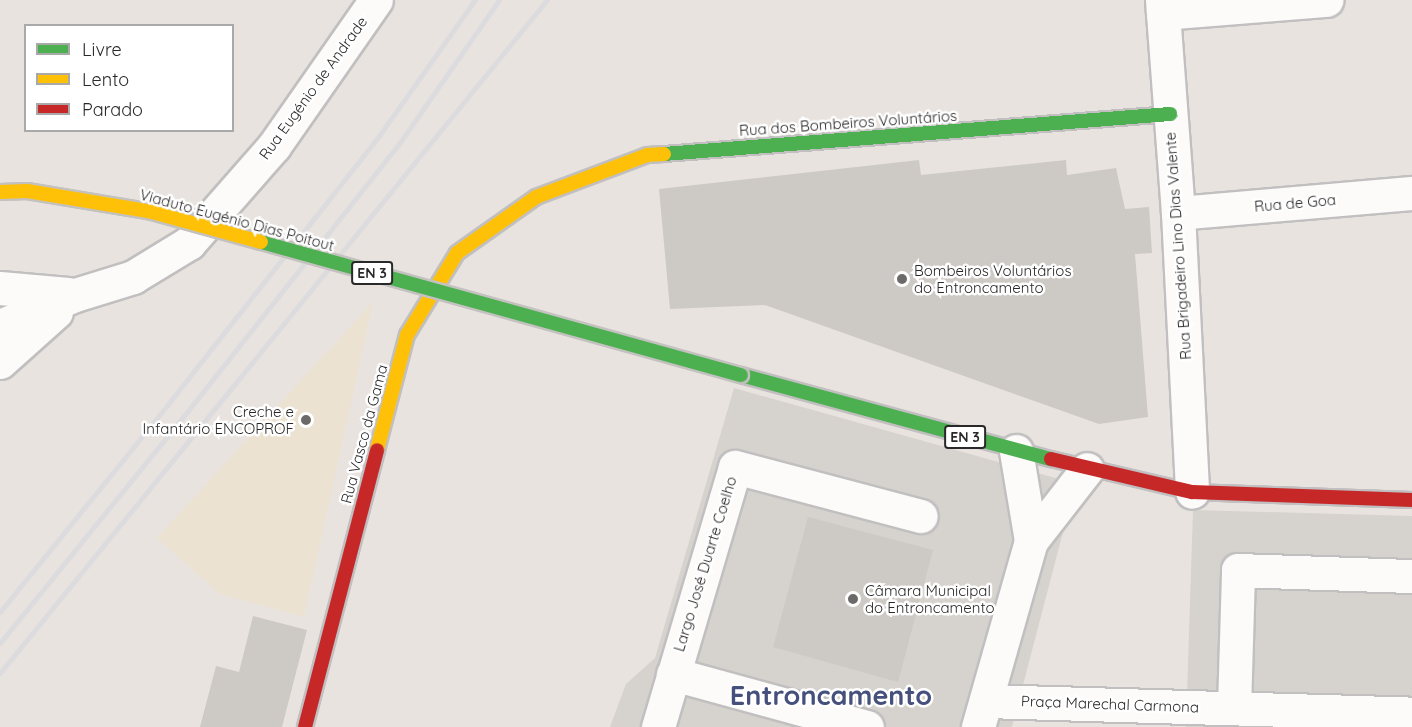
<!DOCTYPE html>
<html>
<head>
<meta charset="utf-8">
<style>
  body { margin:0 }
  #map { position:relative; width:1412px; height:727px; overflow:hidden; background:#e8e3de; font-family:Quicksand,sans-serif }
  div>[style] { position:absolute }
  .education>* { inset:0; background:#ece2d1 }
  .plaza>* { inset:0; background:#d6d2cd }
  .building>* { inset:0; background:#cdc9c5 }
  .roads { filter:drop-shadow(2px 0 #c1bfc0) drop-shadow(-2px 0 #c1bfc0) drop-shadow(0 2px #c1bfc0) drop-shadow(0 -2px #c1bfc0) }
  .street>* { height:33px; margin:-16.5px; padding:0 16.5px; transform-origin:16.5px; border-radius:16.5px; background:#fcfbfa }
  .fast>* { height:14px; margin:-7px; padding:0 7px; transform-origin:7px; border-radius:7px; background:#4caf50 }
  .slow>* { height:14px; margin:-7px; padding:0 7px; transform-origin:7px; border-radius:7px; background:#ffc107 }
  .jam>* { height:14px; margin:-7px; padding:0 7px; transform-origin:7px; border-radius:7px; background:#c62828 }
  .rail>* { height:4.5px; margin:-2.25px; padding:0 2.25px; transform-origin:2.25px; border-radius:2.25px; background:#dcdcde }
  .bridges { filter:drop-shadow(2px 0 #c4c2c0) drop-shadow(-2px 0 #c4c2c0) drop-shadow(0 2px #c4c2c0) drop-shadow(0 -2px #c4c2c0) }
  .fast-bridge>* { height:14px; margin:-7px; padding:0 7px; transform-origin:7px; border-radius:7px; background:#4caf50 }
  .slow-bridge>* { height:14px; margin:-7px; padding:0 7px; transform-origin:7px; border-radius:7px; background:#ffc107 }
  .dots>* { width:16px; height:16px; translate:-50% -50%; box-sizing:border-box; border:3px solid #fff; border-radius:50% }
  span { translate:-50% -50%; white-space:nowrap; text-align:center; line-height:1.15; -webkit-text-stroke:5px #fff; paint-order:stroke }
  .shield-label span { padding:2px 4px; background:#fff; border:2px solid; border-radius:4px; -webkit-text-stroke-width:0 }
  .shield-label { font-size:14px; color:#292929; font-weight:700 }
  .street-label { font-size:15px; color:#292929 }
  .poi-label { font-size:15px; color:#292929 }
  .left { translate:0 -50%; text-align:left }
  .right { translate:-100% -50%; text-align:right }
  .town-label { font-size:27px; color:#46507d; font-weight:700 }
  .legend { position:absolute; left:24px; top:24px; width:210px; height:108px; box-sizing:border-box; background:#fff; border:2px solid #a9a9a9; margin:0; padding:8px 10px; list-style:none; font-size:18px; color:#292929 }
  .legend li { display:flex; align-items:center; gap:12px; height:30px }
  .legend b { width:30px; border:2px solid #a9a9a9 }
</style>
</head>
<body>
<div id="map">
  <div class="education">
    <i style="clip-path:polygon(373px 302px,304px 617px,220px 594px,157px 538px)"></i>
  </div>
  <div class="plaza">
    <i style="clip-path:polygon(734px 388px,1066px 481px,1063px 532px,1012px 727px,610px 727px,626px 684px,655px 658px)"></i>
    <i style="clip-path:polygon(1193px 510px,1412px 516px,1412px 727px,1186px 727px)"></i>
  </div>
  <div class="building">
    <i style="clip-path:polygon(919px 160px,921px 175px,1066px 160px,1067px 175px,1116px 168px,1125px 209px,1149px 207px,1152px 253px,1135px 254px,1148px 417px,1099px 424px,765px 305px,670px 309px,659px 189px)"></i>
    <i style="clip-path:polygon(808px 517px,933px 550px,898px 682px,773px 647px)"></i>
    <i style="clip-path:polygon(253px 616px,307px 630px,282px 727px,200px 727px,216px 666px,239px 672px)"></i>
  </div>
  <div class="roads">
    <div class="street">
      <i style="left:1162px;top:0;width:214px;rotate:85.7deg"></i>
      <i style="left:1178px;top:213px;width:279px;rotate:87.1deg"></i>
      <i style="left:1163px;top:13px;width:164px;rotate:-4.6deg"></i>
      <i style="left:1178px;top:213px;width:235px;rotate:-4.9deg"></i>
      <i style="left:0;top:288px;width:68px;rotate:5deg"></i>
      <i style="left:0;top:326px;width:81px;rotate:-22.5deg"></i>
      <i style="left:75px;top:295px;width:61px;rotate:-17.2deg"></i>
      <i style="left:133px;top:277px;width:66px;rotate:-31.3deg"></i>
      <i style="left:189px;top:243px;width:129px;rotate:-48.8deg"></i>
      <i style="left:274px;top:146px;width:178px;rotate:-55.1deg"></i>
      <i style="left:0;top:362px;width:75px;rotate:-41.8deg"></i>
      <i style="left:1016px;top:451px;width:91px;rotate:80.5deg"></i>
      <i style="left:673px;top:674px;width:201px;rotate:15.3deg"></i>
      <i style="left:986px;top:701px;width:426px;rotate:1.7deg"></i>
      <i style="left:1234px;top:708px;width:138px;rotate:-88.3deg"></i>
      <i style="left:1238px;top:570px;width:174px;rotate:2deg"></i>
      <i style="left:658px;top:727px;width:271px;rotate:-73.5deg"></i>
      <i style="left:735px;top:467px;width:192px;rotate:14.8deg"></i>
      <i style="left:978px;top:727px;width:193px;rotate:-74.1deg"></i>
      <i style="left:1031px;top:541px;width:91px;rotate:-52.1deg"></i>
    </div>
    <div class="fast">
      <i style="left:664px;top:154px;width:508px;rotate:-4.52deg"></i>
      <i style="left:741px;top:375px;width:321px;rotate:15.2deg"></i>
    </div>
    <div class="slow">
      <i style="left:377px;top:450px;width:119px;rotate:-75.4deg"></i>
      <i style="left:407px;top:335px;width:96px;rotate:-58.6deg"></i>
      <i style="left:457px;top:253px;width:97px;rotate:-35.3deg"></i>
      <i style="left:536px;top:197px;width:119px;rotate:-20.7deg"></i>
      <i style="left:647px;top:155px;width:17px;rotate:-3deg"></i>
    </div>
    <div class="jam">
      <i style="left:1051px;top:459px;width:145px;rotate:13.2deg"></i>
      <i style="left:1192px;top:492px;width:220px;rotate:2.1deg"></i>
      <i style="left:305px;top:727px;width:286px;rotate:-75.4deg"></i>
    </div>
  </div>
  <div class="rail">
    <i style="left:0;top:612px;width:269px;rotate:-51deg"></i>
    <i style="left:169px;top:403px;width:340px;rotate:-51.8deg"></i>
    <i style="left:379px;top:136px;width:166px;rotate:-54.8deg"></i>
    <i style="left:0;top:643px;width:292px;rotate:-51deg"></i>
    <i style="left:184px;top:416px;width:347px;rotate:-51.7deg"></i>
    <i style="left:399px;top:144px;width:175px;rotate:-55.2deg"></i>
    <i style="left:0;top:673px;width:867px;rotate:-50.9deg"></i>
  </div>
  <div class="bridges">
    <div class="fast-bridge">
      <i style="left:261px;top:242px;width:498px;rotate:15.5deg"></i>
    </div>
    <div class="slow-bridge">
      <i style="left:0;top:192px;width:27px;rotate:-2deg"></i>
      <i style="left:27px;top:191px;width:127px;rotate:9.5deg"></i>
      <i style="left:152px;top:212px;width:113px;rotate:15.4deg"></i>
    </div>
  </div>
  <div class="dots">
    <i style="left:902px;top:279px;background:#6c6a68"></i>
    <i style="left:306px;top:420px;background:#6c6a68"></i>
    <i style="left:853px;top:599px;background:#6c6a68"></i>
  </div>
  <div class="shield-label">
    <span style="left:372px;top:273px">EN 3</span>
    <span style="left:965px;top:437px">EN 3</span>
  </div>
  <div class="street-label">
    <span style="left:313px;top:88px;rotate:-54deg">Rua Eugénio de Andrade</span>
    <span style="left:848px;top:123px;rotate:-4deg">Rua dos Bombeiros Voluntários</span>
    <span style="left:1295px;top:203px;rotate:-5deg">Rua de Goa</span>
    <span style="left:237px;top:220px;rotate:15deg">Viaduto Eugénio Dias Poitout</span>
    <span style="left:1178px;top:246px;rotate:-94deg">Rua Brigadeiro Lino Dias Valente</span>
    <span style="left:364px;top:434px;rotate:-75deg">Rua Vasco da Gama</span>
    <span style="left:705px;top:564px;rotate:-73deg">Largo José Duarte Coelho</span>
    <span style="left:1110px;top:704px;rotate:2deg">Praça Marechal Carmona</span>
  </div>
  <div class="poi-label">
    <span class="left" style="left:914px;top:279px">Bombeiros Voluntários<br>do Entroncamento</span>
    <span class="right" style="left:294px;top:420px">Creche e<br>Infantário ENCOPROF</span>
    <span class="left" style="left:865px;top:599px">Câmara Municipal<br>do Entroncamento</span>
  </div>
  <div class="town-label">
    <span style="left:831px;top:696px">Entroncamento</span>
  </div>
  <ul class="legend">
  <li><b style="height:8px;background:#4caf50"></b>Livre</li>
  <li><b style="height:8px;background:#ffc107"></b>Lento</li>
  <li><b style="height:8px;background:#c62828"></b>Parado</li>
  </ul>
</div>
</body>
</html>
